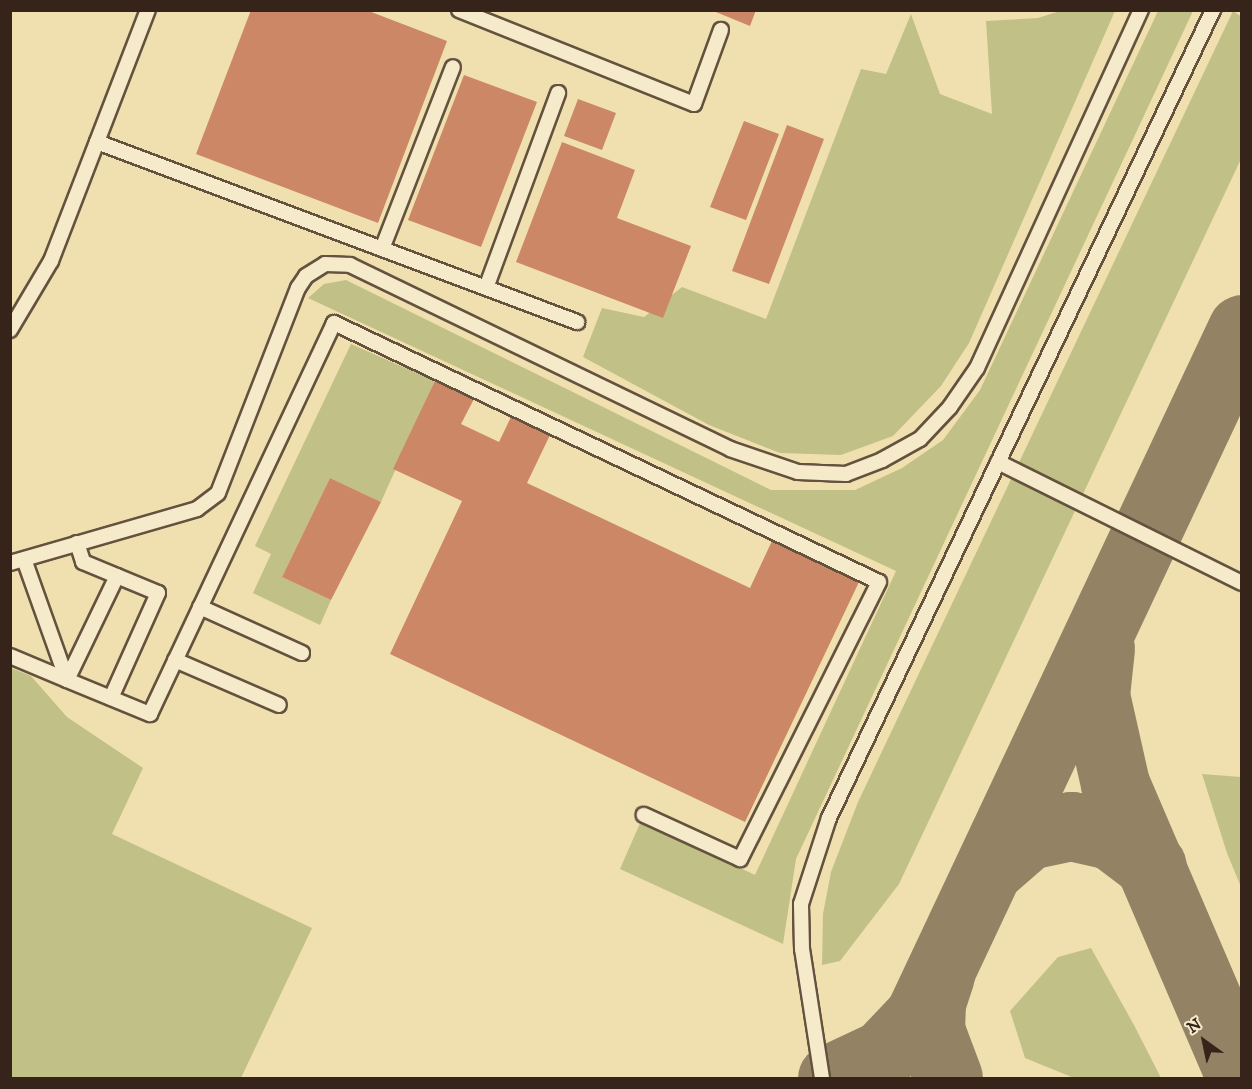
<!DOCTYPE html>
<html>
<head>
<meta charset="utf-8">
<style>
  body { margin:0 }
  #map { position:relative; width:1252px; height:1089px; overflow:hidden; background:#f0e0af; font-family:"IM FELL DW Pica",serif }
  div>[style] { position:absolute }
  .green>* { inset:0; background:#c1c086 }
  .taxiway>* { height:69px; margin:-34.5px; padding:0 34.5px; transform-origin:34.5px; border-radius:34.5px; background:#938264 }
  .building>* { inset:0; background:#cb8766 }
  .roads { filter:drop-shadow(2px 0 #64523e) drop-shadow(-2px 0 #64523e) drop-shadow(0 2px #64523e) drop-shadow(0 -2px #64523e) }
  .lane>* { height:14px; margin:-7px; padding:0 7px; transform-origin:7px; border-radius:7px; background:#f5ebcb }
  span { translate:-50% -50%; white-space:nowrap; text-align:center; line-height:1.15; -webkit-text-stroke:4.5px #f5ebcb; paint-order:stroke }
  .frame { position:absolute; inset:0; border:12px solid #362319; pointer-events:none }
  .north { position:absolute; left:1174px; top:1011px; width:60px; height:60px; -webkit-text-stroke:4px #f5ebcb; paint-order:stroke; rotate:327deg; font-size:16px; font-weight:700; line-height:24px; text-align:center; color:#362319 }
  .north::after { content:''; display:block; margin:auto; width:21px; height:27px; background:#362319; clip-path:polygon(50% 0,100% 100%,50% 72%,0 100%) }
</style>
</head>
<body>
<div id="map">
  <div class="green">
    <i style="clip-path:polygon(1060px 11px,1115px 11px,969px 343px,941px 386px,893px 436px,841px 455px,780px 453px,709px 425px,583px 357px,602px 308px,644px 317px,682px 287px,766px 319px,861px 69px,886px 74px,911px 14px,940px 94px,992px 114px,986px 21px,1038px 18px)"></i>
    <i style="clip-path:polygon(1158px 11px,1193px 11px,796px 859px,783px 944px,620px 869px,641px 821px,755px 875px,896px 571px,308px 298px,324px 284px,346px 280px,771px 490px,855px 490px,902px 468px,943px 440px,980px 390px)"></i>
    <i style="clip-path:polygon(1233px 11px,1242px 17px,1241px 159px,899px 884px,840px 961px,822px 965px,823px 914px,831px 872px,858px 802px)"></i>
    <i style="clip-path:polygon(351px 344px,435px 381px,381px 502px,330px 478px,282px 577px,331px 600px,320px 625px,253px 593px,271px 554px,255px 546px)"></i>
    <i style="clip-path:polygon(11px 668px,31px 676px,67px 717px,143px 768px,112px 834px,312px 928px,241px 1078px,11px 1078px)"></i>
    <i style="clip-path:polygon(1202px 774px,1241px 777px,1241px 887px,1227px 853px)"></i>
    <i style="clip-path:polygon(1091px 948px,1134px 1025px,1161px 1078px,1074px 1078px,1025px 1058px,1010px 1011px,1058px 957px)"></i>
  </div>
  <div class="taxiway">
    <i style="left:1100px;top:648px;width:47px;rotate:96.1deg"></i>
    <i style="left:1095px;top:695px;width:91px;rotate:77.3deg"></i>
    <i style="left:1115px;top:784px;width:320px;rotate:66.8deg"></i>
    <i style="left:991px;top:867px;width:49px;rotate:-40.9deg"></i>
    <i style="left:1028px;top:835px;width:44px;rotate:-11.8deg"></i>
    <i style="left:1071px;top:826px;width:41px;rotate:12.7deg"></i>
    <i style="left:1111px;top:835px;width:51px;rotate:37.1deg"></i>
    <i style="left:940px;top:975px;width:28px;rotate:108deg"></i>
    <i style="left:931px;top:1002px;width:28px;rotate:92deg"></i>
    <i style="left:930px;top:1030px;width:51px;rotate:69.4deg"></i>
    <i style="left:832px;top:1078px;width:56px;rotate:-25.2deg"></i>
    <i style="left:883px;top:1054px;width:52px;rotate:-46.5deg"></i>
    <i style="left:919px;top:1016px;width:759px;rotate:-64.82deg"></i>
  </div>
  <div class="building">
    <i style="clip-path:polygon(251px 10px,366px 10px,447px 41px,378px 223px,196px 154px)"></i>
    <i style="clip-path:polygon(711px 10px,756px 10px,750px 26px)"></i>
    <i style="clip-path:polygon(464px 75px,537px 102px,481px 247px,408px 220px)"></i>
    <i style="clip-path:polygon(578px 99px,616px 113px,602px 150px,564px 136px)"></i>
    <i style="clip-path:polygon(744px 121px,779px 134px,746px 220px,710px 207px)"></i>
    <i style="clip-path:polygon(787px 125px,824px 139px,769px 284px,732px 271px)"></i>
    <i style="clip-path:polygon(562px 142px,635px 170px,617px 218px,691px 246px,663px 318px,516px 262px)"></i>
    <i style="clip-path:polygon(435px 381px,474px 399px,461px 424px,499px 442px,511px 417px,550px 435px,527px 483px,750px 588px,772px 541px,859px 582px,745px 822px,390px 654px,462px 501px,393px 469px)"></i>
    <i style="clip-path:polygon(330px 478px,381px 502px,331px 600px,282px 577px)"></i>
  </div>
  <div class="roads">
    <div class="lane">
      <i style="left:459px;top:10px;width:253px;rotate:21.8deg"></i>
      <i style="left:694px;top:104px;width:79px;rotate:-70deg"></i>
      <i style="left:97px;top:142px;width:513px;rotate:20.56deg"></i>
      <i style="left:382px;top:249px;width:195px;rotate:-68.7deg"></i>
      <i style="left:486px;top:288px;width:208px;rotate:-69.7deg"></i>
      <i style="left:10px;top:330px;width:80px;rotate:-59.3deg"></i>
      <i style="left:51px;top:261px;width:269px;rotate:-68.9deg"></i>
      <i style="left:998px;top:462px;width:272px;rotate:26.4deg"></i>
      <i style="left:77px;top:543px;width:20px;rotate:72deg"></i>
      <i style="left:83px;top:562px;width:81px;rotate:22.5deg"></i>
      <i style="left:158px;top:593px;width:115px;rotate:114.1deg"></i>
      <i style="left:10px;top:563px;width:195px;rotate:-16.1deg"></i>
      <i style="left:197px;top:509px;width:26px;rotate:-37deg"></i>
      <i style="left:218px;top:493px;width:220px;rotate:-68.7deg"></i>
      <i style="left:298px;top:288px;width:14px;rotate:-56deg"></i>
      <i style="left:306px;top:276px;width:22px;rotate:-32deg"></i>
      <i style="left:325px;top:264px;width:25px;rotate:2deg"></i>
      <i style="left:350px;top:265px;width:422px;rotate:25.8deg"></i>
      <i style="left:730px;top:449px;width:72px;rotate:18.7deg"></i>
      <i style="left:798px;top:472px;width:48px;rotate:2.4deg"></i>
      <i style="left:846px;top:474px;width:39px;rotate:-21deg"></i>
      <i style="left:882px;top:460px;width:43px;rotate:-28.9deg"></i>
      <i style="left:920px;top:439px;width:44px;rotate:-46.8deg"></i>
      <i style="left:950px;top:407px;width:47px;rotate:-55.3deg"></i>
      <i style="left:977px;top:368px;width:394px;rotate:-65.4deg"></i>
      <i style="left:117px;top:576px;width:115px;rotate:115.7deg"></i>
      <i style="left:67px;top:680px;width:90px;rotate:22.3deg"></i>
      <i style="left:150px;top:714px;width:432px;rotate:-64.8deg"></i>
      <i style="left:334px;top:323px;width:603px;rotate:25.42deg"></i>
      <i style="left:879px;top:582px;width:310px;rotate:116.6deg"></i>
      <i style="left:740px;top:859px;width:106px;rotate:-155.4deg"></i>
      <i style="left:200px;top:607px;width:112px;rotate:24.3deg"></i>
      <i style="left:10px;top:656px;width:62px;rotate:22.8deg"></i>
      <i style="left:67px;top:680px;width:128px;rotate:-109.6deg"></i>
      <i style="left:175px;top:660px;width:113px;rotate:23.4deg"></i>
      <i style="left:822px;top:1078px;width:131px;rotate:-98.8deg"></i>
      <i style="left:802px;top:949px;width:45px;rotate:-91.3deg"></i>
      <i style="left:801px;top:904px;width:90px;rotate:-72deg"></i>
      <i style="left:829px;top:818px;width:895px;rotate:-64.58deg"></i>
    </div>
  </div>
  <div class="frame"></div>
  <div class="north">N</div>
</div>
</body>
</html>
